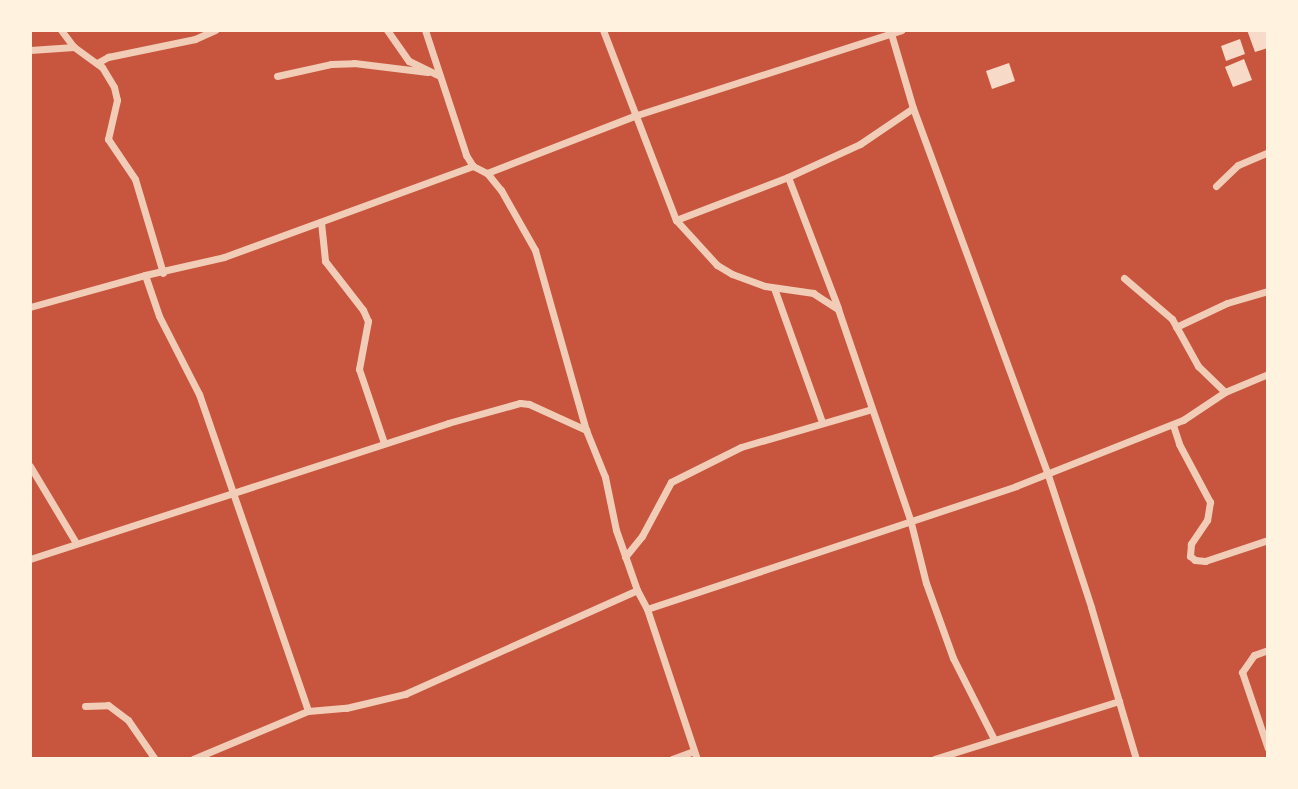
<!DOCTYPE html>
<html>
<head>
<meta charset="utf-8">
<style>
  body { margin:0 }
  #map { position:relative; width:1298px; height:789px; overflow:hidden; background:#c8553d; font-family:Montserrat,sans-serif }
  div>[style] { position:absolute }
  .building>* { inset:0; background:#f7dbc8 }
  .minor>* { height:7px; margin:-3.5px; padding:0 3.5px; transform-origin:3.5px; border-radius:3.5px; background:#f1ccb7 }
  span { translate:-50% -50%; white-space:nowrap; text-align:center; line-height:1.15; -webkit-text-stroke:5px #fff3e0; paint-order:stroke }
  .frame { position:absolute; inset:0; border:32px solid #fff3e0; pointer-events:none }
</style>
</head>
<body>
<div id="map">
  <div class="building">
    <i style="clip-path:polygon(1247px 30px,1268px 30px,1268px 48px,1255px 52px)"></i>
    <i style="clip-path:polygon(1240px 39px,1245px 54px,1226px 61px,1221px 46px)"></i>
    <i style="clip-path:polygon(1244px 59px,1252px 80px,1233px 87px,1225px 67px)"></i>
    <i style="clip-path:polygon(1009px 63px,1015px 81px,992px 89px,986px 71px)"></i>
  </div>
  <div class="minor">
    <i style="left:61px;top:30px;width:21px;rotate:53deg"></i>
    <i style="left:74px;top:47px;width:34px;rotate:36deg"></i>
    <i style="left:102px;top:67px;width:23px;rotate:59deg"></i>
    <i style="left:114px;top:87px;width:13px;rotate:77deg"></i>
    <i style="left:117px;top:100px;width:40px;rotate:103deg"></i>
    <i style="left:108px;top:139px;width:48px;rotate:56deg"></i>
    <i style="left:135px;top:179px;width:98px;rotate:73.4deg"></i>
    <i style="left:387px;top:30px;width:38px;rotate:55deg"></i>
    <i style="left:409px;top:61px;width:34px;rotate:26deg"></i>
    <i style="left:425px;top:30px;width:132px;rotate:71.8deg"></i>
    <i style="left:466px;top:155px;width:13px;rotate:58deg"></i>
    <i style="left:473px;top:166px;width:16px;rotate:27deg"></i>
    <i style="left:487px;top:173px;width:22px;rotate:51deg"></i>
    <i style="left:501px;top:190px;width:69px;rotate:60.5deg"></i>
    <i style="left:535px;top:250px;width:187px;rotate:74.2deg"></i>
    <i style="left:586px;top:430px;width:51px;rotate:68deg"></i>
    <i style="left:605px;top:477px;width:54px;rotate:78.3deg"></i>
    <i style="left:616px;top:530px;width:64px;rotate:70.7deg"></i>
    <i style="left:637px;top:590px;width:21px;rotate:62deg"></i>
    <i style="left:647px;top:609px;width:158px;rotate:71.6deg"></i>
    <i style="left:603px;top:30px;width:204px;rotate:69deg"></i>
    <i style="left:676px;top:220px;width:61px;rotate:47.7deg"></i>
    <i style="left:717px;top:265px;width:17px;rotate:31deg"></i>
    <i style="left:732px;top:274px;width:35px;rotate:20deg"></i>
    <i style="left:765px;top:286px;width:49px;rotate:8.3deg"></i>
    <i style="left:813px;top:293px;width:30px;rotate:33deg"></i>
    <i style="left:838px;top:309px;width:222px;rotate:71.1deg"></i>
    <i style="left:910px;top:519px;width:66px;rotate:76deg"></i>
    <i style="left:926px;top:583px;width:80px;rotate:70.2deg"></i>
    <i style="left:953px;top:658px;width:91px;rotate:63.2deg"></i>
    <i style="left:890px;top:30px;width:81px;rotate:73.6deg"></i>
    <i style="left:913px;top:108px;width:388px;rotate:69.8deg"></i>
    <i style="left:1047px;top:472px;width:142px;rotate:71.9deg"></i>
    <i style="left:1091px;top:607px;width:159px;rotate:73.5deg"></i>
    <i style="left:30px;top:50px;width:44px;rotate:-3.9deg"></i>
    <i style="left:97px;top:63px;width:13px;rotate:-29deg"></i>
    <i style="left:108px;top:57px;width:89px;rotate:-11.7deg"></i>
    <i style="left:195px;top:39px;width:22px;rotate:-24deg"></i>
    <i style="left:277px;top:76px;width:55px;rotate:-12.5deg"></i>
    <i style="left:331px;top:64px;width:23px;rotate:-2deg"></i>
    <i style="left:354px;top:63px;width:74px;rotate:7deg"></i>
    <i style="left:487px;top:173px;width:158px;rotate:-21.2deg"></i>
    <i style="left:634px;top:116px;width:281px;rotate:-17.8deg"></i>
    <i style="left:788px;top:177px;width:140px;rotate:69.1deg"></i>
    <i style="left:1216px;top:186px;width:30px;rotate:-44deg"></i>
    <i style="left:1238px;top:165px;width:33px;rotate:-23deg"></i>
    <i style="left:676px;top:220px;width:120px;rotate:-21deg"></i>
    <i style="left:788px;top:177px;width:79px;rotate:-24.6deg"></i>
    <i style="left:860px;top:144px;width:64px;rotate:-34.2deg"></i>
    <i style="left:321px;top:222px;width:39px;rotate:84deg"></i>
    <i style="left:325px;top:261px;width:62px;rotate:52.2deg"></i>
    <i style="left:363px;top:310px;width:12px;rotate:66deg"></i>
    <i style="left:368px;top:321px;width:49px;rotate:100.6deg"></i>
    <i style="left:359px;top:369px;width:78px;rotate:71.3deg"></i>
    <i style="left:145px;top:275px;width:43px;rotate:71.1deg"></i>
    <i style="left:159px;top:316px;width:88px;rotate:62.9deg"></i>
    <i style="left:199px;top:394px;width:335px;rotate:71deg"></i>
    <i style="left:308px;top:711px;width:38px;rotate:-5deg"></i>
    <i style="left:346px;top:708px;width:61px;rotate:-13.3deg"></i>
    <i style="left:405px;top:694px;width:254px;rotate:-24.1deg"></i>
    <i style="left:1124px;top:278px;width:63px;rotate:40.5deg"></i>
    <i style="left:1172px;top:319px;width:54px;rotate:61deg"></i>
    <i style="left:1198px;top:366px;width:37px;rotate:44deg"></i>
    <i style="left:774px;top:288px;width:142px;rotate:70.3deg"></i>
    <i style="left:30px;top:307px;width:119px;rotate:-15.5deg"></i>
    <i style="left:145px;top:275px;width:81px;rotate:-12.8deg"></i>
    <i style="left:224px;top:257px;width:265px;rotate:-20.1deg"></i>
    <i style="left:1176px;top:327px;width:56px;rotate:-25.2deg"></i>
    <i style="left:1227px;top:303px;width:43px;rotate:-16.3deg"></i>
    <i style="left:1173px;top:425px;width:20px;rotate:72deg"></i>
    <i style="left:1179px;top:444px;width:66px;rotate:61.9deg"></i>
    <i style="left:1210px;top:502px;width:18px;rotate:99deg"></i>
    <i style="left:1207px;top:520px;width:29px;rotate:124deg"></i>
    <i style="left:1191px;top:544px;width:12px;rotate:95deg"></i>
    <i style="left:1190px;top:556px;width:6px;rotate:39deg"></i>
    <i style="left:1195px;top:560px;width:10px;rotate:6deg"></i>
    <i style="left:1205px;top:561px;width:66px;rotate:-18.4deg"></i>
    <i style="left:30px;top:466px;width:90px;rotate:59.1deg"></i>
    <i style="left:625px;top:557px;width:27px;rotate:-51deg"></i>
    <i style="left:642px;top:536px;width:61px;rotate:-61.8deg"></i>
    <i style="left:671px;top:482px;width:78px;rotate:-26.6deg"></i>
    <i style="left:741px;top:447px;width:136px;rotate:-16.2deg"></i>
    <i style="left:30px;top:559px;width:440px;rotate:-18deg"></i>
    <i style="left:448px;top:423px;width:75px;rotate:-15.5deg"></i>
    <i style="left:520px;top:403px;width:9px;rotate:6deg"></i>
    <i style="left:529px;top:404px;width:63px;rotate:24.5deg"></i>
    <i style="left:647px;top:609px;width:389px;rotate:-18.4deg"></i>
    <i style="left:1016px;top:486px;width:180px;rotate:-21.6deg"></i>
    <i style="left:1183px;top:420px;width:50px;rotate:-33.7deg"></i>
    <i style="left:1225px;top:392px;width:47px;rotate:-22.7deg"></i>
    <i style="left:1268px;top:650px;width:15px;rotate:160deg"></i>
    <i style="left:1254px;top:655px;width:21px;rotate:125deg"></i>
    <i style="left:1242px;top:672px;width:81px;rotate:71.3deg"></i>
    <i style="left:85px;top:706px;width:23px;rotate:-2deg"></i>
    <i style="left:108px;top:705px;width:25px;rotate:37deg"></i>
    <i style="left:128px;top:720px;width:47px;rotate:55.3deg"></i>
    <i style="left:193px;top:759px;width:125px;rotate:-22.7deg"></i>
    <i style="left:672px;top:759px;width:23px;rotate:-20deg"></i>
    <i style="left:934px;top:759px;width:194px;rotate:-17.4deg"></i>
  </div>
  <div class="frame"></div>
</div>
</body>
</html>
